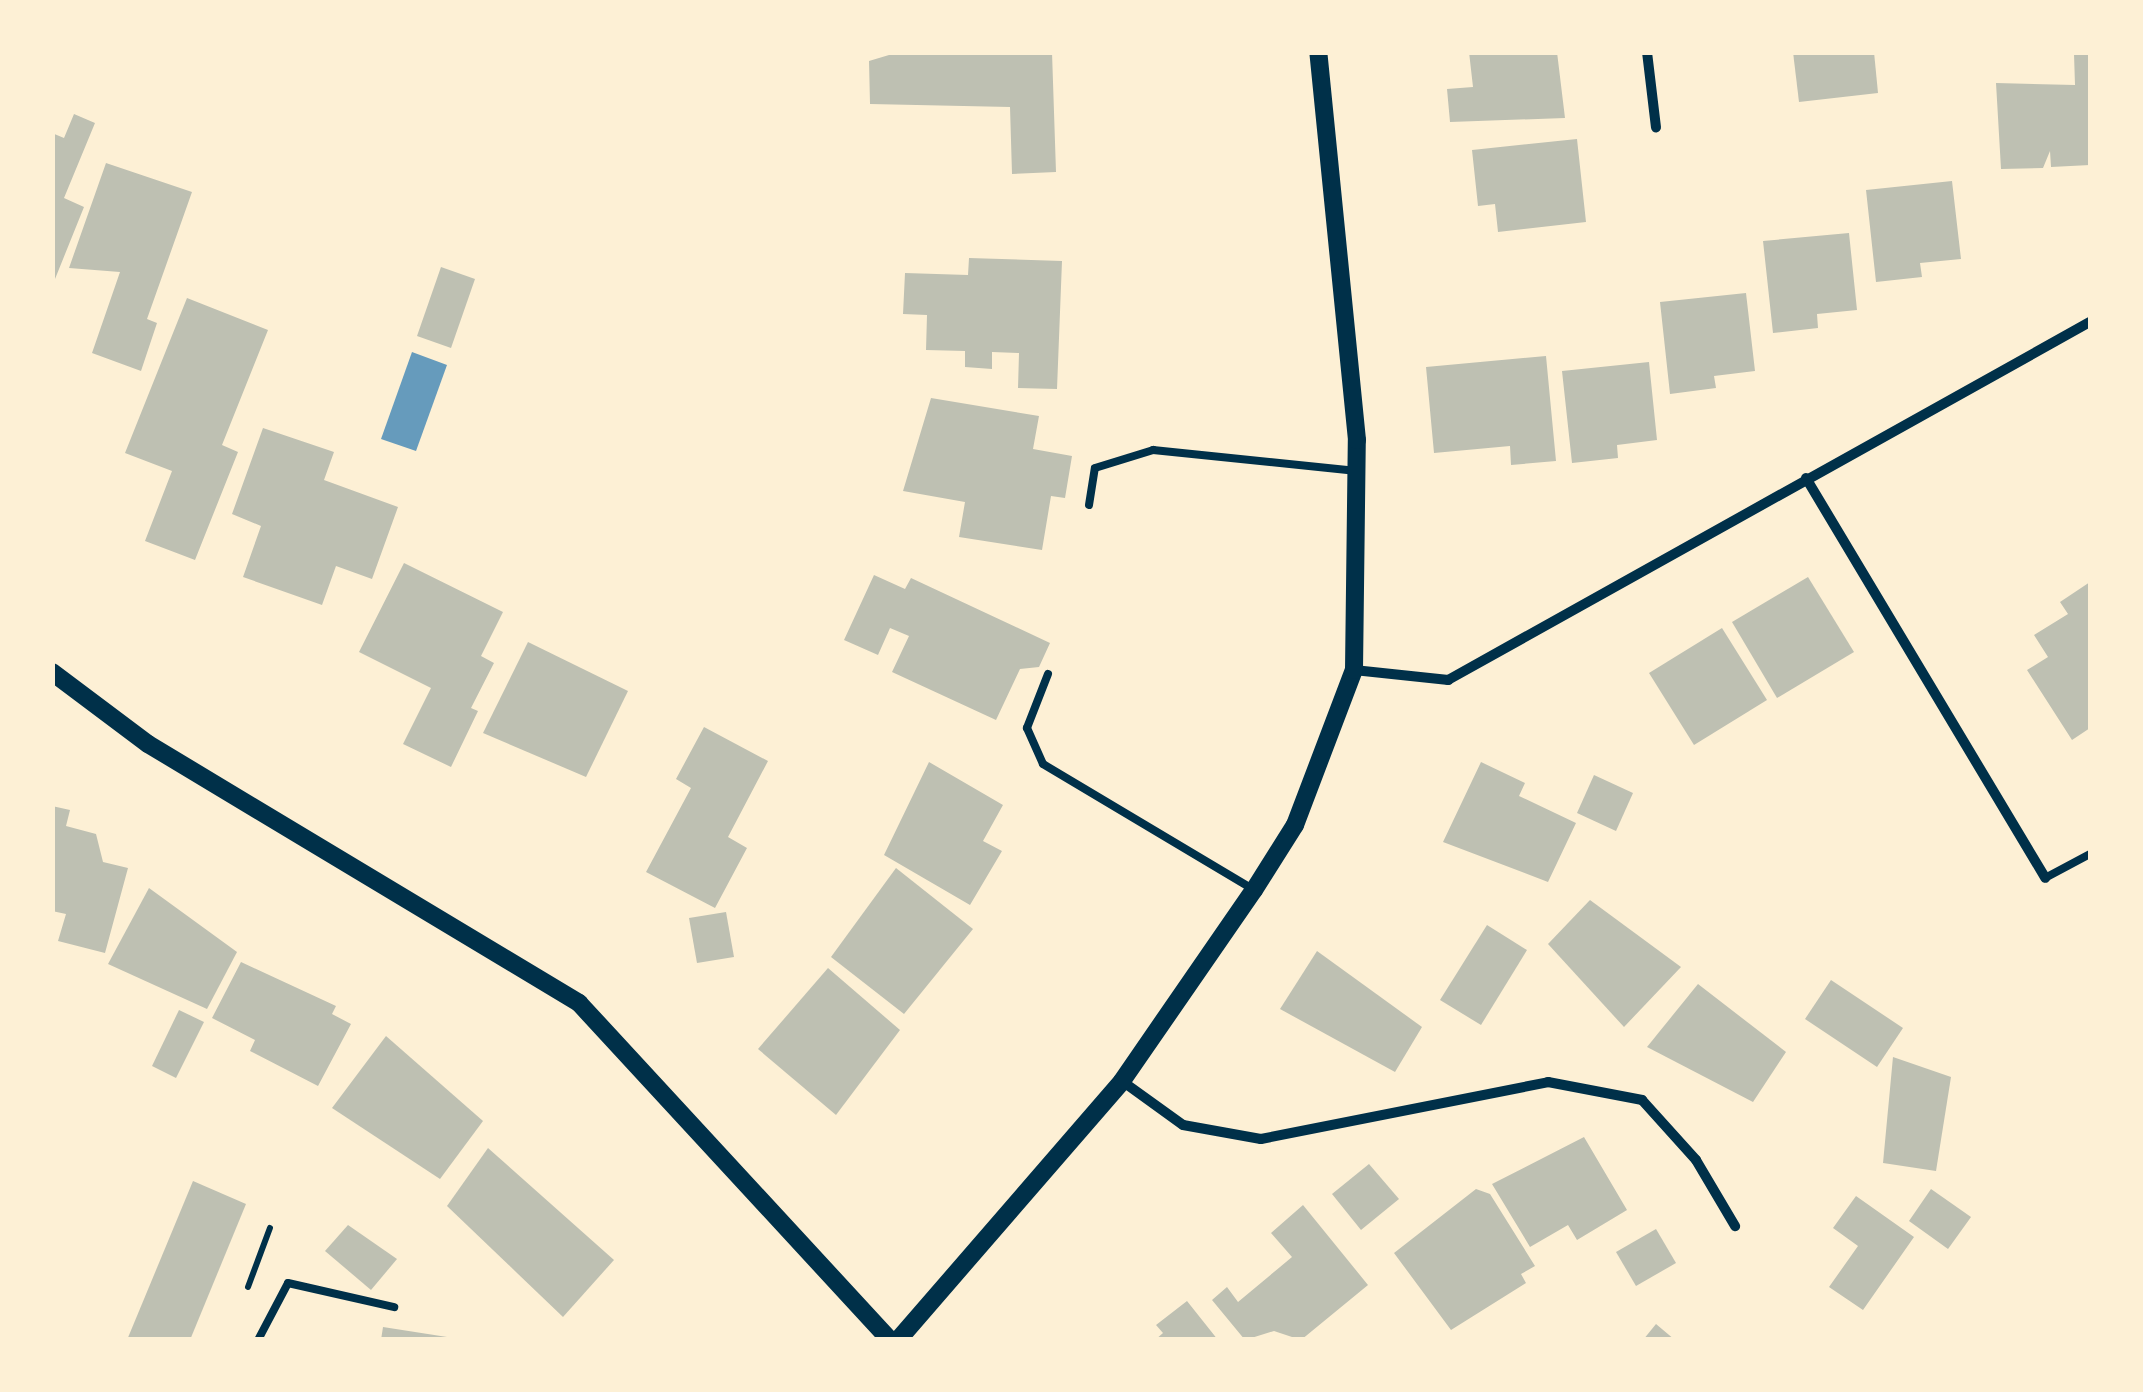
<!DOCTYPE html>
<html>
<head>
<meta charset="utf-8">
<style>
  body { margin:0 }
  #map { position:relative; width:2143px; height:1392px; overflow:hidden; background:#fdf0d5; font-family:"Space Grotesk",sans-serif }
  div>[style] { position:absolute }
  .water>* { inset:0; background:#669bbc }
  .building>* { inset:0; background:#bec0b2 }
  .path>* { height:6px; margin:-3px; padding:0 3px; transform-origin:3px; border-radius:3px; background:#003049 }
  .service>* { height:8px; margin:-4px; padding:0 4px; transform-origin:4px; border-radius:4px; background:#003049 }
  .minor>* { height:10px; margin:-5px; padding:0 5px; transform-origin:5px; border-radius:5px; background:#003049 }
  .tertiary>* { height:18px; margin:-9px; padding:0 9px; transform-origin:9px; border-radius:9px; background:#003049 }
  span { translate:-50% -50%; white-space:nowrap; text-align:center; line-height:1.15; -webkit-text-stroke:9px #fdf0d5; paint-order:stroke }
  .frame { position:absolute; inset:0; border:55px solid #fdf0d5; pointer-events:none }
</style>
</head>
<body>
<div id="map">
  <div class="water">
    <i style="clip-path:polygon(412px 352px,447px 365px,416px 451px,381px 439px)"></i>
  </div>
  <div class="building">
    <i style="clip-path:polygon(899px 52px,1052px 52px,1056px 172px,1012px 174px,1010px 107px,870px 104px,869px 61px)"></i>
    <i style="clip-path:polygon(1469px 52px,1557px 52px,1565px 118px,1450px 122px,1447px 89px,1473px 87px)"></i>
    <i style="clip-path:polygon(1793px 52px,1874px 52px,1878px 93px,1799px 102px)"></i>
    <i style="clip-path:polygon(2090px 53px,2090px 165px,2051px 167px,2050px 151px,2043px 168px,2001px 169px,1996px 83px,2075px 85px,2074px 54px)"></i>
    <i style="clip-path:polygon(74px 114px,95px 123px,64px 198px,84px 207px,53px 284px,52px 133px,64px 138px)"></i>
    <i style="clip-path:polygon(1577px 139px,1586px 222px,1498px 232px,1495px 204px,1478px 206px,1472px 150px)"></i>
    <i style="clip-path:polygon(106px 163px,192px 192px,147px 319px,157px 323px,141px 371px,92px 353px,120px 272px,69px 268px)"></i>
    <i style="clip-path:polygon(1952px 181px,1961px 259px,1920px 263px,1922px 277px,1876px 282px,1866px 190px)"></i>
    <i style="clip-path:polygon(1849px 233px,1857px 310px,1817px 314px,1818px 328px,1773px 333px,1763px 241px)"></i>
    <i style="clip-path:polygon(969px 258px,1062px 261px,1057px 389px,1018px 388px,1019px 353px,992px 352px,992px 369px,965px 367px,965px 351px,926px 350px,927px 315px,903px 314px,905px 273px,968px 275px)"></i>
    <i style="clip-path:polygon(441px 267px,475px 279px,451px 348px,417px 336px)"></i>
    <i style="clip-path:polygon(1746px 293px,1755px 371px,1714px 376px,1716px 388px,1670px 394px,1660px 302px)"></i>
    <i style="clip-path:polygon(187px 298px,268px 330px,222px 445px,238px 452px,195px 560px,145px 541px,172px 471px,125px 453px)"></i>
    <i style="clip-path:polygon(1546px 356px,1556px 461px,1511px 465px,1510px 446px,1434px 453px,1426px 367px)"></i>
    <i style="clip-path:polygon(1649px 362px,1657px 440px,1617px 445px,1618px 458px,1572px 463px,1562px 371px)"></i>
    <i style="clip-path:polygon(931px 398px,1039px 416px,1033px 449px,1072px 456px,1065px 498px,1051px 496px,1042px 550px,959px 537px,965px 502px,903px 491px)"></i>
    <i style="clip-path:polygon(263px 428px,334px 452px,324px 480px,398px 507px,372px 579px,336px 566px,322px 605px,243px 577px,261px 526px,232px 514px)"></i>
    <i style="clip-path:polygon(404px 563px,503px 612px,481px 656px,494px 663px,471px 708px,478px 711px,451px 767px,403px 744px,431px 688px,359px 652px)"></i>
    <i style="clip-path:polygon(874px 575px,905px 589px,911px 578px,1050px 643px,1039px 667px,1020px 669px,996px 720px,892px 672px,909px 636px,890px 628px,878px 655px,844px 640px)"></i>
    <i style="clip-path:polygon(1808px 577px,1854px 652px,1777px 698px,1732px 622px)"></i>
    <i style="clip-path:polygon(2090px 582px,2090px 728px,2072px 740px,2027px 670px,2048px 657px,2034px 635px,2068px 614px,2060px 602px)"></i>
    <i style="clip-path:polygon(1722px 628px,1767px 700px,1694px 745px,1649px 673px)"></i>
    <i style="clip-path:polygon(528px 642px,628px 691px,586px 777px,483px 733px)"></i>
    <i style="clip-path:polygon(704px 727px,768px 761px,728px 837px,747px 848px,715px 908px,646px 872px,691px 788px,676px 779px)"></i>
    <i style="clip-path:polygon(929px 762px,1003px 805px,983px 841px,1002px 851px,970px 905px,884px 855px)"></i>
    <i style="clip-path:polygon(1481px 762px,1525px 783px,1519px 796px,1576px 823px,1548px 882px,1443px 842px)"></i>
    <i style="clip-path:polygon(1594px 775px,1633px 793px,1616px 831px,1577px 813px)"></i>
    <i style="clip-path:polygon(52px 806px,70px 810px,66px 826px,96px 834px,103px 862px,128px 868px,105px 953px,58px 941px,66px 914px,52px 911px)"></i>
    <i style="clip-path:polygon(896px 868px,973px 929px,904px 1014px,831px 957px)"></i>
    <i style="clip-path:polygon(149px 888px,237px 952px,207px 1009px,108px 964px)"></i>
    <i style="clip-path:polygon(1590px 900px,1681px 967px,1624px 1027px,1548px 944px)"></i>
    <i style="clip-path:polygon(726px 912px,734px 957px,697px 963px,689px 918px)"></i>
    <i style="clip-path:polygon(1487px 925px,1527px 950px,1481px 1025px,1440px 1000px)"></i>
    <i style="clip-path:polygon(1317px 951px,1422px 1027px,1395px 1072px,1280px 1009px)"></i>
    <i style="clip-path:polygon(241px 962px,336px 1006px,332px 1014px,351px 1024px,318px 1086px,250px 1051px,255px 1040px,212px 1018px)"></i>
    <i style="clip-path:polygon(828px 968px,900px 1030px,836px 1115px,758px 1049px)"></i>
    <i style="clip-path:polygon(1831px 980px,1903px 1028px,1877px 1067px,1805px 1019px)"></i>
    <i style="clip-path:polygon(1698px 984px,1786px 1052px,1753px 1102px,1647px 1047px)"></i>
    <i style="clip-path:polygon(179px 1010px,204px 1022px,176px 1078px,152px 1066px)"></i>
    <i style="clip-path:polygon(386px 1036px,483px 1121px,440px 1179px,332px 1108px)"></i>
    <i style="clip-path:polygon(1893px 1057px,1951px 1077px,1936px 1171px,1883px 1163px)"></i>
    <i style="clip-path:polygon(1584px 1137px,1627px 1210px,1577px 1240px,1568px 1225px,1530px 1247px,1492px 1184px)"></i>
    <i style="clip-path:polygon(488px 1148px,614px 1260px,563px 1317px,447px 1206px)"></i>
    <i style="clip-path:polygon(1369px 1164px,1399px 1199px,1361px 1230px,1332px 1194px)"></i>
    <i style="clip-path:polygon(193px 1181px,246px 1204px,190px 1340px,127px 1340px)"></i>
    <i style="clip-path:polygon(1476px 1189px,1490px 1194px,1535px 1266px,1521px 1274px,1526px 1283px,1451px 1330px,1394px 1253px)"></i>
    <i style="clip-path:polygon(1931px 1189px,1971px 1217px,1948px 1249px,1909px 1221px)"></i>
    <i style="clip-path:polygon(1856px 1196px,1914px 1237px,1863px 1310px,1829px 1287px,1858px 1246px,1833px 1228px)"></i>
    <i style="clip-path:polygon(1303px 1205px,1368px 1285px,1301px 1340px,1274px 1331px,1245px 1340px,1212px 1300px,1227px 1287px,1238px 1302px,1292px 1257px,1271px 1233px)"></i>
    <i style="clip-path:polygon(348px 1225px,397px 1259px,371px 1290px,325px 1251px)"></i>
    <i style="clip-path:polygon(1656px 1229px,1676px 1263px,1636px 1286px,1616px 1252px)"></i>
    <i style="clip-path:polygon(1187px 1301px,1218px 1340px,1155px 1340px,1163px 1333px,1156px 1325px)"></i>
    <i style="clip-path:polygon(1656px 1324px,1675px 1340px,1643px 1340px)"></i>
    <i style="clip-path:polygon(383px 1327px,447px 1337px,447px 1340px,381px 1340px)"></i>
  </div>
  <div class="path">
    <i style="left:248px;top:1287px;width:63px;rotate:-69.6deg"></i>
  </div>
  <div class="service">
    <i style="left:1089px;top:505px;width:37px;rotate:-81deg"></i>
    <i style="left:1095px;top:468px;width:61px;rotate:-17.2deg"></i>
    <i style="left:1153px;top:450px;width:205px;rotate:5.9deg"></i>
    <i style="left:1048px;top:674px;width:58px;rotate:111.3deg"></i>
    <i style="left:1027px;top:728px;width:39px;rotate:66deg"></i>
    <i style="left:1043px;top:764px;width:246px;rotate:30.8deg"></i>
    <i style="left:2045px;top:878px;width:51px;rotate:-28.1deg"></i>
    <i style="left:258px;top:1340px;width:64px;rotate:-62.2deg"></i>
    <i style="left:288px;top:1283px;width:109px;rotate:12.8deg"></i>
  </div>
  <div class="minor">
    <i style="left:1647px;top:52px;width:76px;rotate:83.2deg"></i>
    <i style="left:1806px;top:478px;width:466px;rotate:59.1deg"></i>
    <i style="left:1354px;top:670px;width:95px;rotate:6.1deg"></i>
    <i style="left:1448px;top:680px;width:735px;rotate:-29.15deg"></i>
    <i style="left:1122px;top:1081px;width:75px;rotate:35.8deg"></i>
    <i style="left:1183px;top:1125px;width:79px;rotate:10.2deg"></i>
    <i style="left:1261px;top:1139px;width:293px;rotate:-11.2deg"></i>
    <i style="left:1548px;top:1082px;width:96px;rotate:10.8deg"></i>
    <i style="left:1642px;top:1100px;width:81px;rotate:48deg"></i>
    <i style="left:1696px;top:1160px;width:77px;rotate:59.4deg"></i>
  </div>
  <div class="tertiary">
    <i style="left:52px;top:672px;width:120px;rotate:36.9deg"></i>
    <i style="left:148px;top:744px;width:503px;rotate:31deg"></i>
    <i style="left:579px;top:1003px;width:459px;rotate:47.3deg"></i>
    <i style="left:898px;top:1340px;width:342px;rotate:-49.1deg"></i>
    <i style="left:1122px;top:1081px;width:232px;rotate:-55.4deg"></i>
    <i style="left:1254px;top:890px;width:77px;rotate:-57.8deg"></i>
    <i style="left:1295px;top:825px;width:166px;rotate:-69.2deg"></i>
    <i style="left:1354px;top:670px;width:230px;rotate:-89.3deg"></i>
    <i style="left:1357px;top:440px;width:390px;rotate:-95.7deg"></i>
  </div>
  <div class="frame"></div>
</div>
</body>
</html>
